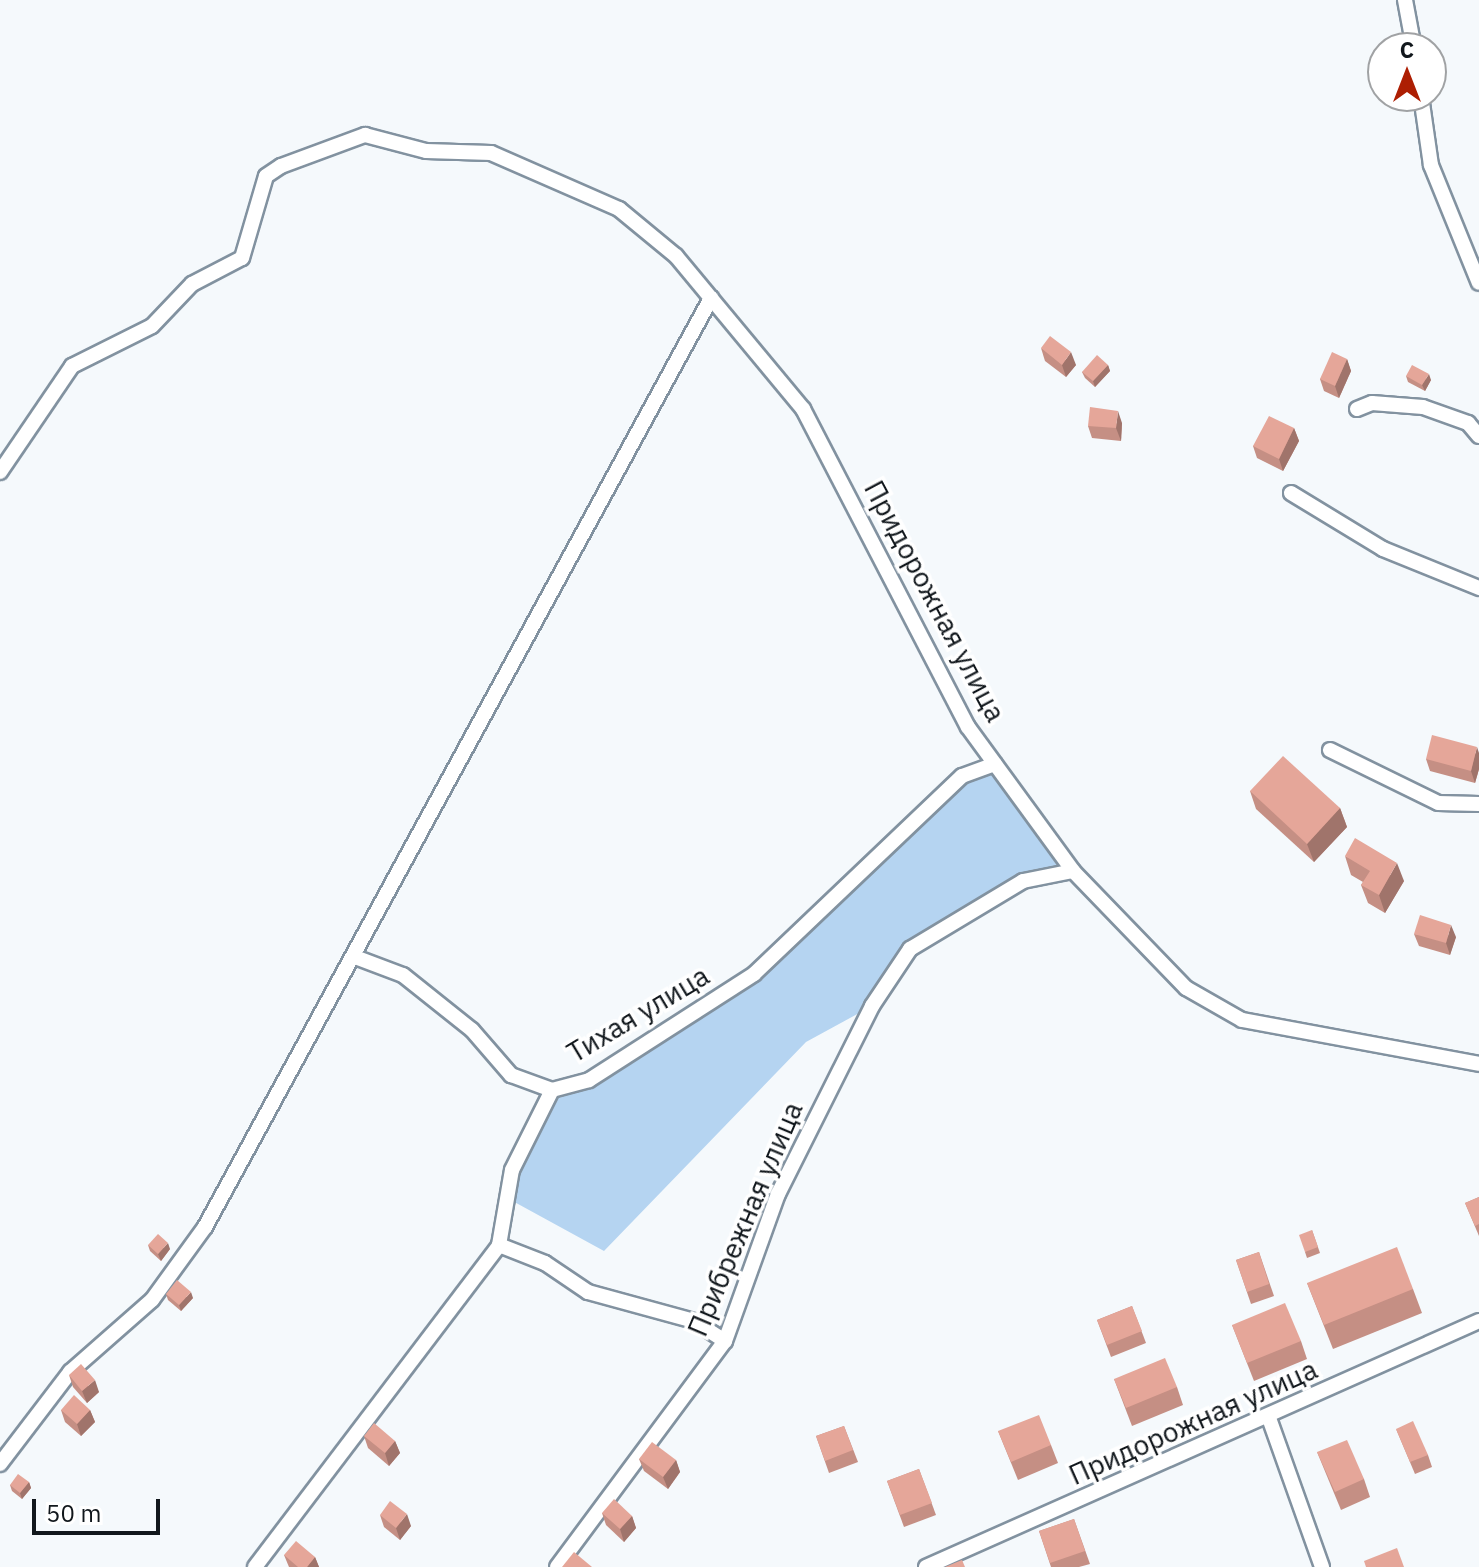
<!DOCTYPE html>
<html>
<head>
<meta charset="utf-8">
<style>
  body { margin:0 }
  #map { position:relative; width:1479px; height:1567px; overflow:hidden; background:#f5f9fc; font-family:"IBM Plex Sans",sans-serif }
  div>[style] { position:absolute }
  .green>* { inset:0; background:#b5d4f1 }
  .roads { filter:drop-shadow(2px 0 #8292a0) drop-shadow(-2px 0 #8292a0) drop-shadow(0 2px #8292a0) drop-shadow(0 -2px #8292a0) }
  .street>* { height:14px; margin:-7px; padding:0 7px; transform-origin:7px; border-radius:7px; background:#fff }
  .wall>* { inset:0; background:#c58f84 }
  .shaded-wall>* { inset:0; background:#a0746b }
  .building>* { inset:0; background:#e5a699 }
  span { translate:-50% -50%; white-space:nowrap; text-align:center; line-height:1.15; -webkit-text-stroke:7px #fff; paint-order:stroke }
  .street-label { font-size:28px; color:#11171c }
  .north { position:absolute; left:1367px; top:32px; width:80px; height:80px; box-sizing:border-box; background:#fff; border:2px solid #a0a2a4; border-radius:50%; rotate:0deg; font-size:22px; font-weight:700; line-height:32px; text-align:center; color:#11171c }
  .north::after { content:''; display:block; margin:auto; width:28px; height:36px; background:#ad1e03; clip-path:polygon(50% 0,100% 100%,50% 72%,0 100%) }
  .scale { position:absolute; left:32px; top:1499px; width:128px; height:36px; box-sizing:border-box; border:4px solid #11171c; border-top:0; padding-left:10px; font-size:24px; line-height:28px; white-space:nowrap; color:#11171c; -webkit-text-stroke:6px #fff; paint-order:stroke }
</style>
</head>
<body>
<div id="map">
  <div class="green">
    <i style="clip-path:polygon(995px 764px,1073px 871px,1023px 881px,910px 949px,872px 1006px,806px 1042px,604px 1251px,507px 1198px,552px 1090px,589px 1080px,754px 974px,962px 776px)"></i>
  </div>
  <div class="roads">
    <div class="street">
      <i style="left:1405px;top:0;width:49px;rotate:79.4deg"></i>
      <i style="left:1421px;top:96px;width:70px;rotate:81.8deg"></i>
      <i style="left:1431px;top:165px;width:127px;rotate:67.9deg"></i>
      <i style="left:1357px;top:409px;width:16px;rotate:-22deg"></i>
      <i style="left:1372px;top:403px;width:51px;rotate:4.5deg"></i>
      <i style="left:1423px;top:407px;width:48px;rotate:19.6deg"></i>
      <i style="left:1468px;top:423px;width:17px;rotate:50deg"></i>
      <i style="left:0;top:472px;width:128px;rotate:-55.8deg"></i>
      <i style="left:72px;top:366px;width:89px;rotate:-26.6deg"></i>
      <i style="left:152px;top:326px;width:58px;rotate:-46.4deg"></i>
      <i style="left:192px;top:284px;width:56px;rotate:-27.5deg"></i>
      <i style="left:242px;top:258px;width:85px;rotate:-73.7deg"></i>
      <i style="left:266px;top:176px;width:18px;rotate:-34deg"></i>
      <i style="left:281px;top:166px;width:90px;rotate:-20.3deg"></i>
      <i style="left:365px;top:135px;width:63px;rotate:14.7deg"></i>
      <i style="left:426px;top:151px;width:65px;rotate:1.8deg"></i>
      <i style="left:491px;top:153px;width:140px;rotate:23.6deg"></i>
      <i style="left:619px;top:209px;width:74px;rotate:39.5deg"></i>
      <i style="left:676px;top:256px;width:199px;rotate:50.3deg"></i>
      <i style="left:803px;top:409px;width:358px;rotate:62.6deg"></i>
      <i style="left:968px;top:727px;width:178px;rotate:53.9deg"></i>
      <i style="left:1073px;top:871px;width:163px;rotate:46deg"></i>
      <i style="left:1186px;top:988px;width:64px;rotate:29.7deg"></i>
      <i style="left:1242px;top:1020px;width:241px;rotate:10.5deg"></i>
      <i style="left:1291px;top:493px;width:108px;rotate:31.3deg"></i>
      <i style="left:1383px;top:549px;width:104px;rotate:22.1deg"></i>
      <i style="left:1330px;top:750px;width:120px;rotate:26.1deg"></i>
      <i style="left:1438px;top:803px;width:41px;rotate:1.4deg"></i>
      <i style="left:355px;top:957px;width:51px;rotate:20.6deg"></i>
      <i style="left:403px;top:975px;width:88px;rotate:38.6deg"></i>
      <i style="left:472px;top:1030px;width:60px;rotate:49.1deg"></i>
      <i style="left:511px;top:1075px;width:44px;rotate:20.1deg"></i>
      <i style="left:499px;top:1245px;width:49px;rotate:21.4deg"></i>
      <i style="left:545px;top:1263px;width:52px;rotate:34deg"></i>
      <i style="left:588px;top:1292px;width:110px;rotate:15.3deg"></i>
      <i style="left:694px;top:1321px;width:37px;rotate:33deg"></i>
      <i style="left:1269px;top:1418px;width:158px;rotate:70.4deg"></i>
      <i style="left:0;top:1464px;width:116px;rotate:-52.7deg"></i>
      <i style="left:70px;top:1372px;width:109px;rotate:-41.3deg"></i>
      <i style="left:152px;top:1300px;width:90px;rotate:-54deg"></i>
      <i style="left:205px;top:1227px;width:1058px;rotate:-61.42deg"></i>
      <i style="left:255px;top:1567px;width:404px;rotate:-52.8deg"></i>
      <i style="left:499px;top:1245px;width:76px;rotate:-80.2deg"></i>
      <i style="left:512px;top:1170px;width:89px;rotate:-63.4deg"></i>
      <i style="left:552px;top:1090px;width:38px;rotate:-15deg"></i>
      <i style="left:589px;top:1080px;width:196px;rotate:-32.7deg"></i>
      <i style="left:754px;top:974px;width:287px;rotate:-43.6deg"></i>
      <i style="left:962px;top:776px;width:35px;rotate:-20deg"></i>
      <i style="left:557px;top:1567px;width:282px;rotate:-53.4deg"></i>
      <i style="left:725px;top:1341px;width:156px;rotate:-70.2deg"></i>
      <i style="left:778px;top:1194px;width:210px;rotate:-63.4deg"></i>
      <i style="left:872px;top:1006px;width:69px;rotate:-56.3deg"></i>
      <i style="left:910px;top:949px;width:132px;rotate:-31deg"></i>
      <i style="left:1023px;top:881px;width:51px;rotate:-11.3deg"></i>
      <i style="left:926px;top:1567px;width:605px;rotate:-23.98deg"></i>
    </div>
  </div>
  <div class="wall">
    <i style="clip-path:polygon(1041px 348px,1076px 365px,1066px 377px,1045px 361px)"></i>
    <i style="clip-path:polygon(1347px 359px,1351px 371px,1339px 398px,1324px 391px,1320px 379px)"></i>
    <i style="clip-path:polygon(1108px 365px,1110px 371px,1095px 387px,1085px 378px,1082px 372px)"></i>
    <i style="clip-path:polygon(1406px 376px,1431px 380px,1425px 391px,1408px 382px)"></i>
    <i style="clip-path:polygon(1122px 423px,1121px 441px,1092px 438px,1088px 426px)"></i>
    <i style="clip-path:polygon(1294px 428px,1299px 441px,1283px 471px,1257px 458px,1253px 446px)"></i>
    <i style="clip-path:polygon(1479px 753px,1479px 769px,1475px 783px,1430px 771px,1426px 759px)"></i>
    <i style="clip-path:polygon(1250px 791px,1340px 808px,1347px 827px,1314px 862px,1256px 809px)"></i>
    <i style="clip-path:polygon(1345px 856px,1404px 881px,1385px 913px,1368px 903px,1361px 885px,1363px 882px,1351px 875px)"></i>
    <i style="clip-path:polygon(1414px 934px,1456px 937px,1450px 955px,1419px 946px)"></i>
    <i style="clip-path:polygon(1479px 1197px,1479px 1236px,1465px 1203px)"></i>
    <i style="clip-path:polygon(1312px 1230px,1320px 1253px,1307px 1258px,1305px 1252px)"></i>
    <i style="clip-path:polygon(148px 1245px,170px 1249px,161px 1261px,150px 1251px)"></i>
    <i style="clip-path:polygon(1259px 1252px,1274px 1296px,1251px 1304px,1236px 1260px)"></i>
    <i style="clip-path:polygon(1307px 1283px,1413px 1289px,1422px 1313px,1333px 1349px)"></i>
    <i style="clip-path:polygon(166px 1294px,193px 1298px,181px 1311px,168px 1300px)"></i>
    <i style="clip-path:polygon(1132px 1306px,1146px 1343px,1111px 1357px,1097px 1320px)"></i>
    <i style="clip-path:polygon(1232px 1325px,1301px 1341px,1307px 1359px,1254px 1381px)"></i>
    <i style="clip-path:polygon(69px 1375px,99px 1392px,87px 1403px,73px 1387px)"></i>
    <i style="clip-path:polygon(1114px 1379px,1177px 1387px,1183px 1405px,1132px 1426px)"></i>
    <i style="clip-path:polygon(61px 1410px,90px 1410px,95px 1422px,81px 1436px,65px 1422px)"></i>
    <i style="clip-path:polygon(844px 1426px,858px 1462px,829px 1473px,816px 1436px)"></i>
    <i style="clip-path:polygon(1396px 1429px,1428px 1455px,1432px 1467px,1415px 1474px)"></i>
    <i style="clip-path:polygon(998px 1431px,1051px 1445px,1058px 1463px,1018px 1480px)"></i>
    <i style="clip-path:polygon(364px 1436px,395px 1441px,400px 1453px,389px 1466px,368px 1448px)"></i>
    <i style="clip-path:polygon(1317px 1452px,1364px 1479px,1370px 1497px,1341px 1510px)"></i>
    <i style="clip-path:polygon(639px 1459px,676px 1460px,680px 1472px,668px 1489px,644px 1471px)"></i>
    <i style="clip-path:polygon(919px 1469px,936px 1515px,904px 1527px,887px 1481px)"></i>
    <i style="clip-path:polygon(29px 1482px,31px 1488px,22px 1499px,12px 1491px,10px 1485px)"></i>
    <i style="clip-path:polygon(602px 1513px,632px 1516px,636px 1528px,624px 1542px,606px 1525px)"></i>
    <i style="clip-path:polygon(380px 1515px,411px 1526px,400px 1540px,384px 1527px)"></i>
    <i style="clip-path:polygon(1074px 1519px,1090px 1564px,1079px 1567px,1051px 1567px,1039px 1531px)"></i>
    <i style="clip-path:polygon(284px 1555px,315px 1557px,319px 1567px,289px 1567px)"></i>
  </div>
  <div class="shaded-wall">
    <i style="clip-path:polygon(1071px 352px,1076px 365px,1066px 377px,1062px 365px)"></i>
    <i style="clip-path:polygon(1347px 359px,1351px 371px,1339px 398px,1335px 386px)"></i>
    <i style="clip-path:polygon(1108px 365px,1110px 371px,1095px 387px,1093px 381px)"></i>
    <i style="clip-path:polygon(1429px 374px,1431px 380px,1425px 391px,1422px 385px)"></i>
    <i style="clip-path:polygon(1118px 411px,1122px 423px,1121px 441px,1116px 428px)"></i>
    <i style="clip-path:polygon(1294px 428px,1299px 441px,1283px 471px,1279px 459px)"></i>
    <i style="clip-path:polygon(1477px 747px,1479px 753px,1479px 769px,1475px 783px,1471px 771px)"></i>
    <i style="clip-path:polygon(1340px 808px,1347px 827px,1314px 862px,1307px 844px)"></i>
    <i style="clip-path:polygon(1397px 863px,1404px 881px,1385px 913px,1379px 895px)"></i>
    <i style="clip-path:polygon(1451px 925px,1456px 937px,1450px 955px,1446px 943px)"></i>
    <i style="clip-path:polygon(168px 1243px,170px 1249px,161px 1261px,158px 1254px)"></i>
    <i style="clip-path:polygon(191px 1292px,193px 1298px,181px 1311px,179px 1305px)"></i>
    <i style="clip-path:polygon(95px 1380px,99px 1392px,87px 1403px,82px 1391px)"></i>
    <i style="clip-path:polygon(90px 1410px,95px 1422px,81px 1436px,77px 1424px)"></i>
    <i style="clip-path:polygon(395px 1441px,400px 1453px,389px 1466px,385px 1453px)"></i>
    <i style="clip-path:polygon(676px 1460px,680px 1472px,668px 1489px,663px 1477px)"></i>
    <i style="clip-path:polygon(29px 1482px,31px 1488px,22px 1499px,20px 1493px)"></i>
    <i style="clip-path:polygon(407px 1514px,411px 1526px,400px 1540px,396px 1528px)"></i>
    <i style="clip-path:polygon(632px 1516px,636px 1528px,624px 1542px,620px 1529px)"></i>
    <i style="clip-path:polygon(315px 1557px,319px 1567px,307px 1567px)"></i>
  </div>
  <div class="building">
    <i style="clip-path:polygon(1050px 336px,1071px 352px,1062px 365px,1041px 348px)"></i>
    <i style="clip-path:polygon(1332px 352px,1347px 359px,1335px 386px,1320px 379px)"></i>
    <i style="clip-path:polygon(1097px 355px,1108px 365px,1093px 381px,1082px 372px)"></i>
    <i style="clip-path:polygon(1412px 365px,1429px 374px,1422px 385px,1406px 376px)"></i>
    <i style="clip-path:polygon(1090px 407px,1118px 411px,1116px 428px,1088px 426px)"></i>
    <i style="clip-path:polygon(1269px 416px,1294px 428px,1279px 459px,1253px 446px)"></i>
    <i style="clip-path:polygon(1432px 735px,1477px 747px,1471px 771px,1426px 759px)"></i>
    <i style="clip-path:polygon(1283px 756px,1340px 808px,1307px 844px,1250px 791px)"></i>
    <i style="clip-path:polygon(1355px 838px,1397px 863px,1379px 895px,1361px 885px,1370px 871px,1345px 856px)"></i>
    <i style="clip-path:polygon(1420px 915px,1451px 925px,1446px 943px,1414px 934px)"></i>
    <i style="clip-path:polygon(1479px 1197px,1479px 1224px,1475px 1226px,1465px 1203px)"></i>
    <i style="clip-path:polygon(1312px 1230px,1318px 1247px,1305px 1252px,1299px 1235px)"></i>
    <i style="clip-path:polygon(158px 1234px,168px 1243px,158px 1254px,148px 1245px)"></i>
    <i style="clip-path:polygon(1397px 1247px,1413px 1289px,1324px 1325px,1307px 1283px)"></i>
    <i style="clip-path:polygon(1259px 1252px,1269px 1284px,1247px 1292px,1236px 1260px)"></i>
    <i style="clip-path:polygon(177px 1280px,191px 1292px,179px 1305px,166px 1294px)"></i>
    <i style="clip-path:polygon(1285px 1303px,1301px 1341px,1247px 1363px,1232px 1325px)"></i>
    <i style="clip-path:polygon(1132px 1306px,1142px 1331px,1107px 1345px,1097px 1320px)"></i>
    <i style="clip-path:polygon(1165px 1358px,1177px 1387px,1126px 1408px,1114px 1379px)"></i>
    <i style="clip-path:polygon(81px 1364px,95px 1380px,82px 1391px,69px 1375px)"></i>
    <i style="clip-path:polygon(74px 1395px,90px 1410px,77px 1424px,61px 1410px)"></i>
    <i style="clip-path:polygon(1039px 1415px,1051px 1445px,1011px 1462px,998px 1431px)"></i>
    <i style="clip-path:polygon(1413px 1421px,1428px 1455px,1410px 1462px,1396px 1429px)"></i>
    <i style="clip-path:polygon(374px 1423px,395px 1441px,385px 1453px,364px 1436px)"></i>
    <i style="clip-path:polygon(844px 1426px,853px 1450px,825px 1461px,816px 1436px)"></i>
    <i style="clip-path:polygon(1347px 1440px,1364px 1479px,1335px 1492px,1317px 1452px)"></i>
    <i style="clip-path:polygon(652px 1442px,676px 1460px,663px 1477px,639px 1459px)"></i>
    <i style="clip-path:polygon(919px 1469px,932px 1503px,900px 1515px,887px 1481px)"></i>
    <i style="clip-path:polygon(18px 1474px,29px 1482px,20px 1493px,10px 1485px)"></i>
    <i style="clip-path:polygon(614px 1499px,632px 1516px,620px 1529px,602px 1513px)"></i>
    <i style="clip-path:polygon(390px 1501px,407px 1514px,396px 1528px,380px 1515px)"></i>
    <i style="clip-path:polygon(1074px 1519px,1085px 1551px,1050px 1563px,1039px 1531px)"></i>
    <i style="clip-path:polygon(296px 1541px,315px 1557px,307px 1567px,298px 1567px,284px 1555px)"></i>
    <i style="clip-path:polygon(1397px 1548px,1404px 1567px,1366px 1567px,1364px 1561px)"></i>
    <i style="clip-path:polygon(574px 1552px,592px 1567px,562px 1567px)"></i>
    <i style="clip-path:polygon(962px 1560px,965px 1567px,945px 1567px)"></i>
  </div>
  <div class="street-label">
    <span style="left:935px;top:601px;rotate:62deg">Придорожная улица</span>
    <span style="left:638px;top:1014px;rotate:-31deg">Тихая улица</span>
    <span style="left:745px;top:1219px;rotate:-67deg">Прибрежная улица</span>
    <span style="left:1193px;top:1422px;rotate:-24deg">Придорожная улица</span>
  </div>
  <div class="north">С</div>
  <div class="scale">50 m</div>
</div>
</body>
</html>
